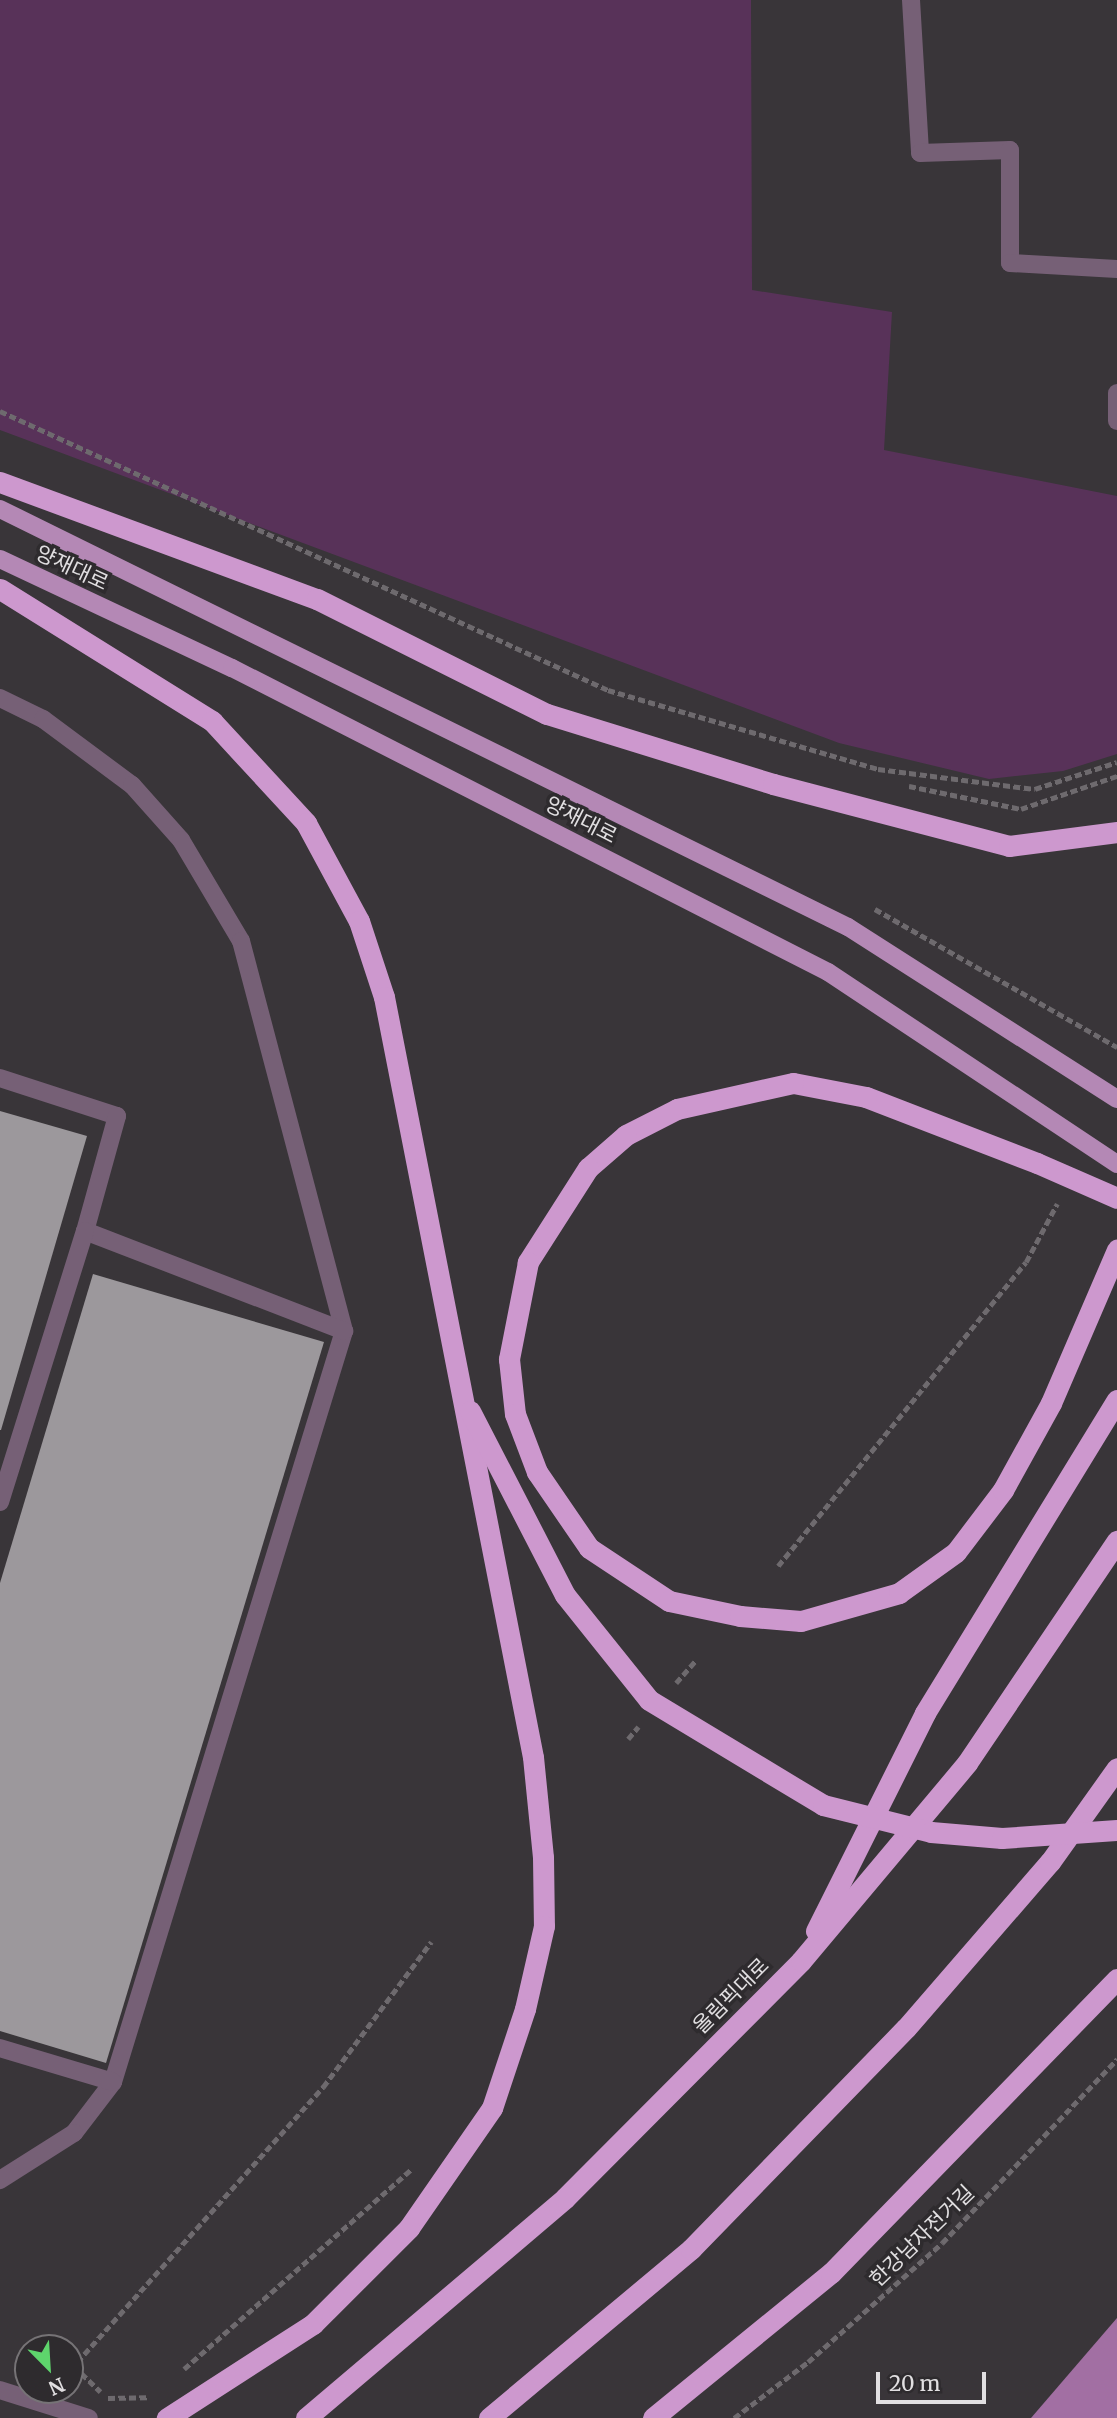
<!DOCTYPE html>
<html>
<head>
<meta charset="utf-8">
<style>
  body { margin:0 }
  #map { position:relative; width:1117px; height:2418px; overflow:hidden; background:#393539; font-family:Merriweather,"Noto Sans KR",serif }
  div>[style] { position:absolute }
  .green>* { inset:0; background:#583259 }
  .water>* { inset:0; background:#a26fa3 }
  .building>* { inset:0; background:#9c989c }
  .path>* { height:4.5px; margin-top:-2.25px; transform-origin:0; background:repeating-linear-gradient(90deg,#6e6a6e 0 7px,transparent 0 10.5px) }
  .lane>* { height:18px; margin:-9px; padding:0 9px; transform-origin:9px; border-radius:9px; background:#766076 }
  .street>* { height:18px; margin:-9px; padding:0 9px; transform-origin:9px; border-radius:9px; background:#766076 }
  .primary>* { height:18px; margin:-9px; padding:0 9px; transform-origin:9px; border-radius:9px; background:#b488b5 }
  .highway>* { height:21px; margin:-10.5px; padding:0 10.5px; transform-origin:10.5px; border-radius:10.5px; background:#cd98ce }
  .primary-bridge>* { height:18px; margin:-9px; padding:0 9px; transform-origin:9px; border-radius:9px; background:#b488b5 }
  .highway-bridge>* { height:21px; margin:-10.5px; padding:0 10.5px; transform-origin:10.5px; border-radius:10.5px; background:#cd98ce }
  span { translate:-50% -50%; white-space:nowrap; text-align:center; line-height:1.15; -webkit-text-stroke:7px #2e2b2e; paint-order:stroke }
  .street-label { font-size:21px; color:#e1dfe1 }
  .north { position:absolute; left:14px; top:2334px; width:70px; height:70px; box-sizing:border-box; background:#2e2b2e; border:2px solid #767376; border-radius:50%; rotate:156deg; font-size:19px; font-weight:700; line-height:28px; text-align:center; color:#e1dfe1 }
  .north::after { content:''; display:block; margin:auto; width:24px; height:32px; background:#5ed56c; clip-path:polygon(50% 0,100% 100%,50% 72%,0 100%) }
  .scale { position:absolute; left:876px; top:2372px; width:110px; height:32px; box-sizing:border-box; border:4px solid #e1dfe1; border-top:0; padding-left:9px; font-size:21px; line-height:24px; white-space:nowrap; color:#e1dfe1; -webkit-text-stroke:5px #2e2b2e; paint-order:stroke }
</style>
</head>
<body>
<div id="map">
  <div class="green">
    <i style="clip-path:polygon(0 0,751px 0,752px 290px,892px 312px,884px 450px,1117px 496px,1117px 754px,1063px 771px,989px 779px,839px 743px,0 430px)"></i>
  </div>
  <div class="water">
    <i style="clip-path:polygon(1117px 2318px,1117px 2418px,1031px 2418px)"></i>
  </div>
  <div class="building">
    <i style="clip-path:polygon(0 1111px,87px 1136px,1px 1430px,0 1430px)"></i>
    <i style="clip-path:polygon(93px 1274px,324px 1342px,106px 2063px,0 2031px,0 1583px)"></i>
  </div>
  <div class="path">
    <i style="left:0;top:411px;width:669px;rotate:24.65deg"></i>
    <i style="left:608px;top:690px;width:281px;rotate:16.3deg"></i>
    <i style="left:878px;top:769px;width:158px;rotate:7.3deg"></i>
    <i style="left:1035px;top:789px;width:86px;rotate:-18.2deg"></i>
    <i style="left:909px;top:786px;width:114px;rotate:11.6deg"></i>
    <i style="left:1021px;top:809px;width:102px;rotate:-19deg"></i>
    <i style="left:875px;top:909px;width:279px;rotate:29.7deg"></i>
    <i style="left:778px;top:1566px;width:392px;rotate:-50.8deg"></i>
    <i style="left:1026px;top:1262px;width:66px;rotate:-61.9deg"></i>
    <i style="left:676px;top:1683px;width:29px;rotate:-49deg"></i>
    <i style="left:628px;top:1739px;width:16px;rotate:-50deg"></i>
    <i style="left:74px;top:2366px;width:37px;rotate:44deg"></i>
    <i style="left:184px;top:2369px;width:303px;rotate:-41.3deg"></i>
    <i style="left:70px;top:2370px;width:380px;rotate:-48.2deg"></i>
    <i style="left:323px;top:2087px;width:181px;rotate:-53.3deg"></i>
    <i style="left:108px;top:2398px;width:39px;rotate:-1deg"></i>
    <i style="left:734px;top:2418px;width:93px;rotate:-37.1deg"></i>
    <i style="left:808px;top:2362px;width:179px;rotate:-41.6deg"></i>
    <i style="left:942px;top:2243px;width:254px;rotate:-46.4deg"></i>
  </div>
  <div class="lane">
    <i style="left:0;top:698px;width:48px;rotate:26deg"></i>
    <i style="left:43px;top:719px;width:111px;rotate:36.6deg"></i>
    <i style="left:132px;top:785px;width:74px;rotate:48.3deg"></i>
    <i style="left:181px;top:840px;width:117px;rotate:59.3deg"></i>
    <i style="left:241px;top:941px;width:403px;rotate:75.2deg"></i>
    <i style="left:344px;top:1331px;width:786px;rotate:107.1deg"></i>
    <i style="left:113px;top:2082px;width:64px;rotate:127.4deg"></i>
    <i style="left:74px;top:2133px;width:88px;rotate:147.6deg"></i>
    <i style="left:0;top:1078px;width:123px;rotate:18deg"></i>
    <i style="left:117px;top:1116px;width:119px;rotate:105.5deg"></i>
    <i style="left:85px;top:1231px;width:278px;rotate:21.1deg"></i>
    <i style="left:0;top:1502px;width:284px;rotate:-72.6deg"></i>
    <i style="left:0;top:2048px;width:118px;rotate:16.7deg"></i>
    <i style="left:0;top:2390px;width:93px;rotate:17.5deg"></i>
  </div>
  <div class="street">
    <i style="left:911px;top:0;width:153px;rotate:86.6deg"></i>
    <i style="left:920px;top:153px;width:90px;rotate:-1.9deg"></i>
    <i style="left:1010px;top:150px;width:113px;rotate:90deg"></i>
    <i style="left:1010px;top:263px;width:107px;rotate:3.2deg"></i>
    <i style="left:1117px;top:393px;width:28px;rotate:90deg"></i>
  </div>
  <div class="primary">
    <i style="left:0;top:509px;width:945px;rotate:26.24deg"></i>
    <i style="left:0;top:559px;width:256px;rotate:25.2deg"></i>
    <i style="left:232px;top:668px;width:669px;rotate:27.02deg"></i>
  </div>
  <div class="highway">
    <i style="left:0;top:482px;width:338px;rotate:20.3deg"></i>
    <i style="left:317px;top:599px;width:257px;rotate:26.6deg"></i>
    <i style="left:547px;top:714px;width:237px;rotate:17.2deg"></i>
    <i style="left:773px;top:784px;width:244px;rotate:14.7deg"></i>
    <i style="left:1009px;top:846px;width:109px;rotate:-7.4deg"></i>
    <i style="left:0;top:589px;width:250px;rotate:31.9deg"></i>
    <i style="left:212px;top:721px;width:139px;rotate:47.3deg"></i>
    <i style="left:306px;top:823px;width:111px;rotate:61.6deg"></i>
    <i style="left:359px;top:921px;width:80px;rotate:71.8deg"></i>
    <i style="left:384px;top:997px;width:774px;rotate:78.91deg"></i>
    <i style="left:533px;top:1757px;width:100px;rotate:84.3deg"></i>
    <i style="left:543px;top:1857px;width:69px;rotate:89.2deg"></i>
    <i style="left:544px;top:1926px;width:85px;rotate:102.9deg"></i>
    <i style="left:525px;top:2009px;width:104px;rotate:108.4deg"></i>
    <i style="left:492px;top:2108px;width:146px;rotate:124.7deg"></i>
    <i style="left:409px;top:2228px;width:136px;rotate:135deg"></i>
    <i style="left:313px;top:2324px;width:174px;rotate:147.2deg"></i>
    <i style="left:1037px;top:1163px;width:183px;rotate:-158.9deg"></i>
    <i style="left:866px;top:1097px;width:74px;rotate:-169.1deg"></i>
    <i style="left:793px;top:1083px;width:119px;rotate:167.4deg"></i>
    <i style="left:677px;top:1109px;width:57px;rotate:153deg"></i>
    <i style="left:626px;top:1135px;width:50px;rotate:139deg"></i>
    <i style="left:588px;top:1168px;width:112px;rotate:122.6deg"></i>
    <i style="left:528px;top:1262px;width:99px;rotate:101.1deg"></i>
    <i style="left:509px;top:1359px;width:55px;rotate:83.8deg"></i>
    <i style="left:515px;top:1414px;width:62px;rotate:69.2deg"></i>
    <i style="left:537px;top:1472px;width:92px;rotate:55.6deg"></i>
    <i style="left:589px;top:1548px;width:96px;rotate:33.5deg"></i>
    <i style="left:669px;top:1601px;width:73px;rotate:11.9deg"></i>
    <i style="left:740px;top:1616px;width:61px;rotate:4.7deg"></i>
    <i style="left:801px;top:1621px;width:102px;rotate:-15.9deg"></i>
    <i style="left:899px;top:1593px;width:70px;rotate:-35.7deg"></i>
    <i style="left:956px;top:1552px;width:78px;rotate:-52.8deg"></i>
    <i style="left:1003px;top:1490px;width:99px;rotate:-61.1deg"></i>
    <i style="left:1051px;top:1403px;width:167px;rotate:-66.7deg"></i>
    <i style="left:470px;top:1411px;width:207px;rotate:62.7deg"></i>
    <i style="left:816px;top:1931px;width:244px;rotate:-63.4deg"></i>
    <i style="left:925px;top:1713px;width:367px;rotate:-58.5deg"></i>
    <i style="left:306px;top:2418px;width:340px;rotate:-40.3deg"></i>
    <i style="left:565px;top:2198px;width:334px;rotate:-45.1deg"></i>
    <i style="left:801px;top:1961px;width:258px;rotate:-50deg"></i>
    <i style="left:967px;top:1763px;width:268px;rotate:-56deg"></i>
    <i style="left:489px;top:2418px;width:263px;rotate:-39.9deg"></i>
    <i style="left:691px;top:2249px;width:308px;rotate:-45.8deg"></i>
    <i style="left:906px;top:2028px;width:220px;rotate:-49.1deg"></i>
    <i style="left:1050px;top:1862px;width:115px;rotate:-54.5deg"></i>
    <i style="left:653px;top:2418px;width:230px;rotate:-39.2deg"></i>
    <i style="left:831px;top:2273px;width:410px;rotate:-45.8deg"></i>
  </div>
  <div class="primary-bridge">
    <i style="left:848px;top:927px;width:319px;rotate:32.6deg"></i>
    <i style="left:828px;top:972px;width:347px;rotate:33.6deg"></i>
  </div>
  <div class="highway-bridge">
    <i style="left:1037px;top:1163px;width:87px;rotate:23.6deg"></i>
    <i style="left:565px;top:1595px;width:134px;rotate:51.3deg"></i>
    <i style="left:649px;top:1700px;width:203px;rotate:31.1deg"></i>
    <i style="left:823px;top:1805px;width:111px;rotate:14deg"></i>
    <i style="left:931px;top:1832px;width:71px;rotate:4.8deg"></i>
    <i style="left:1002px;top:1838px;width:115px;rotate:-4deg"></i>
  </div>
  <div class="street-label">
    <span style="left:72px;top:568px;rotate:25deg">양재대로</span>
    <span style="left:581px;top:820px;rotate:27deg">양재대로</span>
    <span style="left:731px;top:1996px;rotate:-45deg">올림픽대로</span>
    <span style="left:922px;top:2236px;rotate:-44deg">한강남자전거길</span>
  </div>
  <div class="north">N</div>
  <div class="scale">20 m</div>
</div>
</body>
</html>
